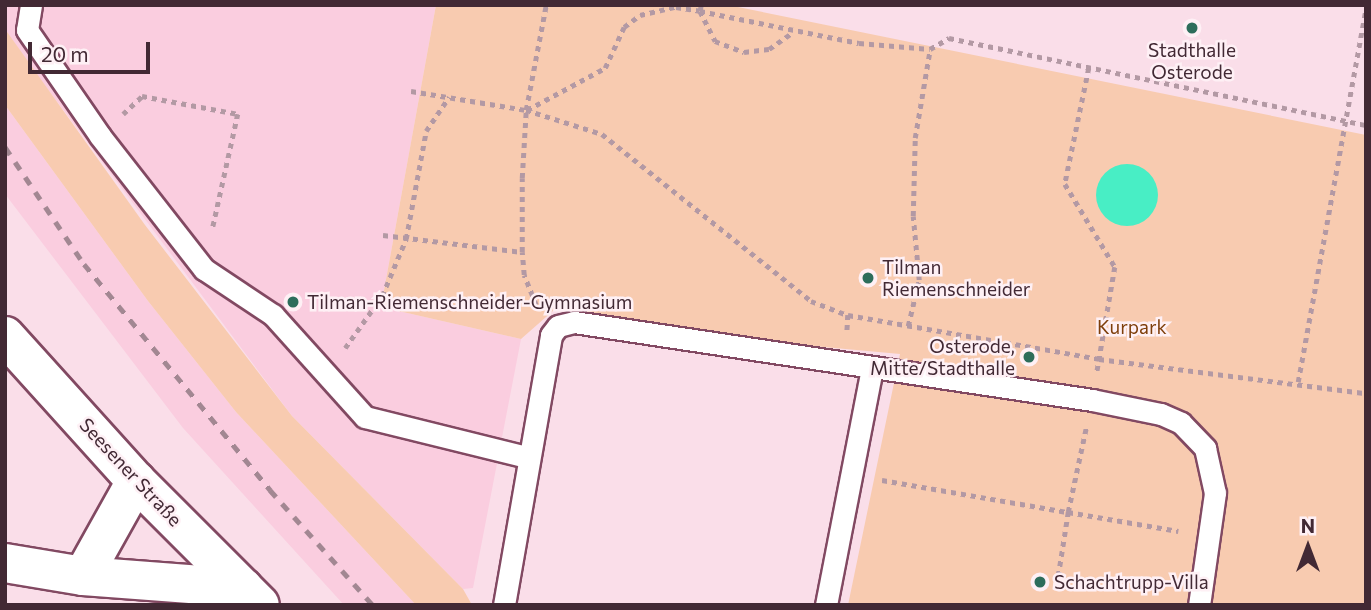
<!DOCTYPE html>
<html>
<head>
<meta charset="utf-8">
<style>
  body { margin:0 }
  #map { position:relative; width:1371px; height:610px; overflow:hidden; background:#fadee9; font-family:Commissioner,sans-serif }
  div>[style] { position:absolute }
  .built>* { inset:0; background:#facddf }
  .green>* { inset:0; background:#f8cbb0 }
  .water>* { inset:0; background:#48eec5 }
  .round { border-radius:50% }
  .path>* { height:4.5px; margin-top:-2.25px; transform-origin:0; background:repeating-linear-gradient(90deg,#b399a4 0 5px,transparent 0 10px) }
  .roads { filter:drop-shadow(2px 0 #824962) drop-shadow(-2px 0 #824962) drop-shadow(0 2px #824962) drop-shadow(0 -2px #824962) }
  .service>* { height:21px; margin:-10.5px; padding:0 10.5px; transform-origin:10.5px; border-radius:10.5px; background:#fff }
  .minor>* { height:38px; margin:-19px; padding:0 19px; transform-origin:19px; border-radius:19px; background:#fff }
  .tertiary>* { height:38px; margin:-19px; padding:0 19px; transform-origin:19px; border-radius:19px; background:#fff }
  .rail>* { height:5px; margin-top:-2.5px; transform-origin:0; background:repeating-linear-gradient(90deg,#a28792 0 9px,transparent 0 18px) }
  .dots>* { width:19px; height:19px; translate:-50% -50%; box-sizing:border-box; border:4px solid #fef0f5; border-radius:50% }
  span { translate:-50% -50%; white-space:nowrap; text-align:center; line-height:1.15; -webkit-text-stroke:5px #fef0f5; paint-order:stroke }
  .poi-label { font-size:19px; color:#422934 }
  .left { translate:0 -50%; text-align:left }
  .right { translate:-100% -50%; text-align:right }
  .park-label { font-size:19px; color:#7e3e0a }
  .street-label { font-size:19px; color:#422934 }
  .frame { position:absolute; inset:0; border:7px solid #422934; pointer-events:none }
  .north { position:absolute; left:1273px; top:512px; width:70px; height:70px; -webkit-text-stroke:5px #fef0f5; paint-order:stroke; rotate:0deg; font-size:19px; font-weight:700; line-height:28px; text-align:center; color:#422934 }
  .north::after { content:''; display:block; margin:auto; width:24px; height:32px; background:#422934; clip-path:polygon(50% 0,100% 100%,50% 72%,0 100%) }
  .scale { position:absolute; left:28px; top:42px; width:122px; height:32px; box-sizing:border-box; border:4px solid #422934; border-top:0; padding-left:9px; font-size:21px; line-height:24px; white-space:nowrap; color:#422934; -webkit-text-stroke:5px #fef0f5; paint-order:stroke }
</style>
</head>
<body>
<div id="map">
  <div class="built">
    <i style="clip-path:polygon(5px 5px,436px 5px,381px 307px,521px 339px,473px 588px,463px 589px,292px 416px,29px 64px,5px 29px)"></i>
    <i style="clip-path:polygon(5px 105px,148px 301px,236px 412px,416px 605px,344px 605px,183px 428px,5px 194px)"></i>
  </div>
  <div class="green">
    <i style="clip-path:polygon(436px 5px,728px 5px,1366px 135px,1365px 605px,848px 605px,900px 354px,791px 344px,578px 311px,554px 310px,521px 339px,381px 307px)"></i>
    <i style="clip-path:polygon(5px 29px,145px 225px,292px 416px,463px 589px,472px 605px,416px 605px,236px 412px,148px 301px,5px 105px)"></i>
  </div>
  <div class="water">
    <i class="round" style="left:1096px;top:164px;width:62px;height:62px"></i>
  </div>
  <div class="path">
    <i style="left:700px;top:11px;width:162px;rotate:11.4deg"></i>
    <i style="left:859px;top:43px;width:71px;rotate:4.8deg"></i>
    <i style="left:930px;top:49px;width:22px;rotate:-30deg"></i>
    <i style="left:949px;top:38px;width:426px;rotate:11.8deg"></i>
    <i style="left:700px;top:11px;width:34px;rotate:63deg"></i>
    <i style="left:715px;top:41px;width:31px;rotate:21deg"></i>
    <i style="left:744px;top:52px;width:25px;rotate:-7deg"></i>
    <i style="left:769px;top:49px;width:29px;rotate:-35deg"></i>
    <i style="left:1089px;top:68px;width:118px;rotate:101.7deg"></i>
    <i style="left:1065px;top:184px;width:97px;rotate:58.9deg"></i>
    <i style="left:1115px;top:267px;width:107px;rotate:99.7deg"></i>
    <i style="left:411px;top:91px;width:117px;rotate:9.4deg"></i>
    <i style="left:526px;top:110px;width:80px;rotate:17.5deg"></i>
    <i style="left:602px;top:134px;width:268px;rotate:38.6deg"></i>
    <i style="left:811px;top:301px;width:40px;rotate:21deg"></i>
    <i style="left:848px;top:315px;width:18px;rotate:93deg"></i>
    <i style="left:527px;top:110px;width:89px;rotate:-28.3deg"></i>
    <i style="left:605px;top:68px;width:45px;rotate:-65.1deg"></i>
    <i style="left:624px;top:27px;width:20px;rotate:-37deg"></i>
    <i style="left:640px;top:15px;width:37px;rotate:-13deg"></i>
    <i style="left:676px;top:7px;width:24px;rotate:9deg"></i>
    <i style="left:700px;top:11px;width:6px;rotate:-81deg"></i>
    <i style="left:123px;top:114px;width:26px;rotate:-43deg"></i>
    <i style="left:142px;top:96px;width:98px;rotate:10.6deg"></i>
    <i style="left:238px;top:114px;width:116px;rotate:102.5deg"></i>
    <i style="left:383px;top:235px;width:140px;rotate:7deg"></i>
    <i style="left:536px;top:305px;width:32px;rotate:-112deg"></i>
    <i style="left:524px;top:275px;width:23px;rotate:-95deg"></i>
    <i style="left:522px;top:252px;width:74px;rotate:-90deg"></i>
    <i style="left:522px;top:178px;width:68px;rotate:-86.6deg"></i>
    <i style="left:526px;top:110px;width:107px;rotate:-79.2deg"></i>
    <i style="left:848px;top:315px;width:255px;rotate:9.9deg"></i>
    <i style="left:1099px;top:359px;width:269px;rotate:7.3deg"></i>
    <i style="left:908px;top:326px;width:47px;rotate:-76.6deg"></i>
    <i style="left:919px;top:280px;width:64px;rotate:-95.4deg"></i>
    <i style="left:913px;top:216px;width:78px;rotate:-88.5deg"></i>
    <i style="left:915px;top:138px;width:90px;rotate:-80.4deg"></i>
    <i style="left:345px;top:348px;width:64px;rotate:-54.6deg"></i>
    <i style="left:382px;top:296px;width:62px;rotate:-67.2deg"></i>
    <i style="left:406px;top:239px;width:110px;rotate:-79.5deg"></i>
    <i style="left:426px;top:131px;width:41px;rotate:-55.9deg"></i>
    <i style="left:1298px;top:382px;width:379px;rotate:-79.7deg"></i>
    <i style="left:882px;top:480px;width:189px;rotate:9.8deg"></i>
    <i style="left:1068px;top:512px;width:86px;rotate:-77.9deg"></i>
    <i style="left:1058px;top:576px;width:65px;rotate:-81.1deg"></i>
    <i style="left:1068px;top:512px;width:112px;rotate:9.8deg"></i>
  </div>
  <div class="roads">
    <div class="service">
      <i style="left:31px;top:5px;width:25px;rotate:99deg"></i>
      <i style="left:27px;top:30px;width:129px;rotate:55.4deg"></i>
      <i style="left:100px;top:136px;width:169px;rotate:52deg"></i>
      <i style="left:204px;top:269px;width:83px;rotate:33.7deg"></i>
      <i style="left:273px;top:315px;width:137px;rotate:48deg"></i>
      <i style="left:365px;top:417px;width:167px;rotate:13.9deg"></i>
      <i style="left:504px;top:605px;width:274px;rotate:-80.1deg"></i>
      <i style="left:551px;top:335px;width:11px;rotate:-52deg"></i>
      <i style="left:558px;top:326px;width:16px;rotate:-14deg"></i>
      <i style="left:574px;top:322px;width:524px;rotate:8.56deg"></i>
      <i style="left:1092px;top:400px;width:70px;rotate:11.5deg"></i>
      <i style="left:1161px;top:414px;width:22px;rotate:24deg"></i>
      <i style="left:1181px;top:423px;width:35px;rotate:46deg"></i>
      <i style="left:1205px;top:448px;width:46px;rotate:77.5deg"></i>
      <i style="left:1215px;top:493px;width:113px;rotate:98.1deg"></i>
      <i style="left:826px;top:605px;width:241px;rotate:-79deg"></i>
    </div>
    <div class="minor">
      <i style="left:5px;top:563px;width:79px;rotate:9.5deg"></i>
      <i style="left:83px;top:576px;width:161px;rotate:4.3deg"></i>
      <i style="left:83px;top:576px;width:109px;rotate:-60.8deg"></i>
    </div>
    <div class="tertiary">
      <i style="left:5px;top:336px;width:195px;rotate:47.9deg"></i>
      <i style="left:136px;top:481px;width:175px;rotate:45deg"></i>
    </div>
  </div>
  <div class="rail">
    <i style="left:5px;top:147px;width:141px;rotate:56deg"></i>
    <i style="left:84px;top:264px;width:293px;rotate:50.5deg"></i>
    <i style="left:270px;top:490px;width:154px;rotate:48.2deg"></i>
  </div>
  <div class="dots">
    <i style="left:1192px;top:28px;background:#2d6d5b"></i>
    <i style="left:868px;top:278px;background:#2d6d5b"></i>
    <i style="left:293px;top:302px;background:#2d6d5b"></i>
    <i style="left:1029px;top:357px;background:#2d6d5b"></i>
    <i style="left:1040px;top:582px;background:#2d6d5b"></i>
  </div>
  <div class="poi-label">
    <span style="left:1192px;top:61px">Stadthalle<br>Osterode</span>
    <span class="left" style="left:882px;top:278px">Tilman<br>Riemenschneider</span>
    <span class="left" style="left:307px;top:302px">Tilman-Riemenschneider-Gymnasium</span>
    <span class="right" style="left:1015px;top:357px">Osterode,<br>Mitte/Stadthalle</span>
    <span class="left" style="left:1054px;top:582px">Schachtrupp-Villa</span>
  </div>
  <div class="park-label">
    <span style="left:1132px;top:327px">Kurpark</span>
  </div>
  <div class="street-label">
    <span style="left:131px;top:472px;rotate:47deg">Seesener Straße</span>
  </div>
  <div class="frame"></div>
  <div class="north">N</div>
  <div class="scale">20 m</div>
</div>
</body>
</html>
